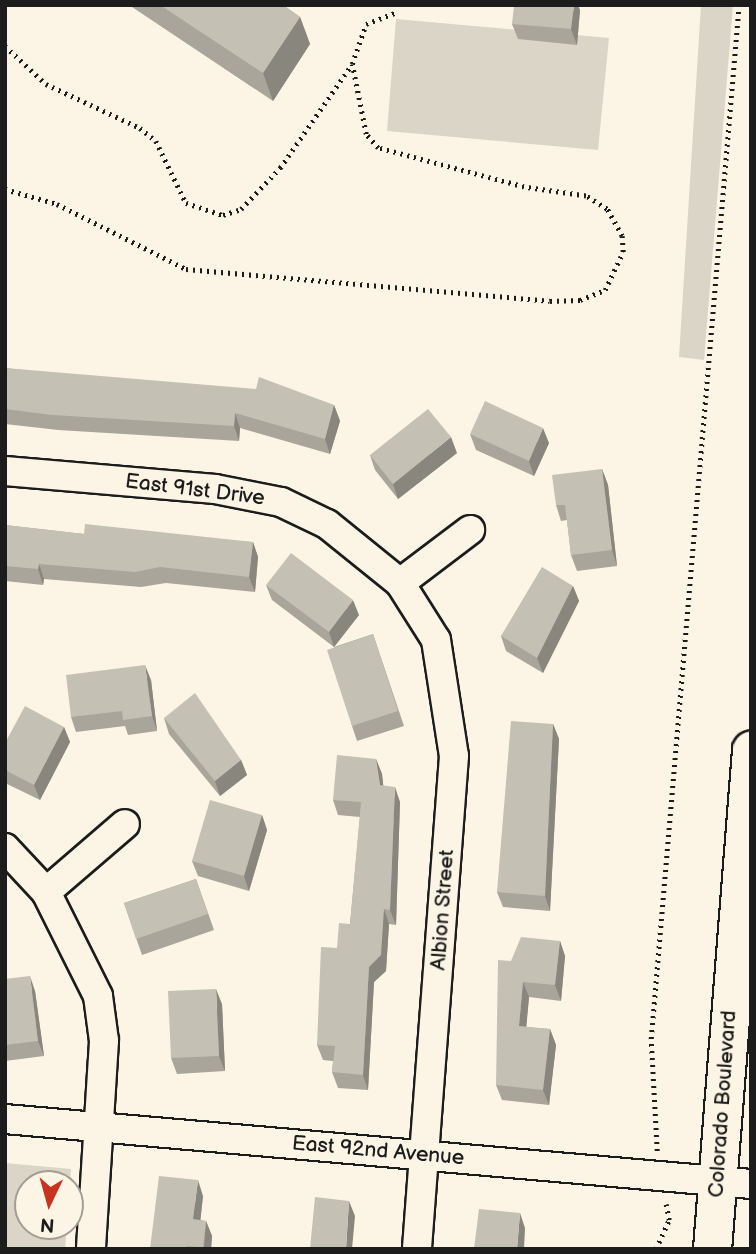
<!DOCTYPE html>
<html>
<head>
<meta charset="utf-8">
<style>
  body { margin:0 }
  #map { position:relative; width:756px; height:1254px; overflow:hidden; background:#fcf5e5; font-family:"Balsamiq Sans",sans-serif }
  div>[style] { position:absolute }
  .green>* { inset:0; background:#dbd5c8 }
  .path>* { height:4.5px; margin-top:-2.25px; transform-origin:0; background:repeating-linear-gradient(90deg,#1c1c1c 0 2px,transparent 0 7px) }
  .roads { filter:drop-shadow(2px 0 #1c1c1c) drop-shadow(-2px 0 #1c1c1c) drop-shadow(0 2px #1c1c1c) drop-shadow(0 -2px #1c1c1c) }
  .minor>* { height:28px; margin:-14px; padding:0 14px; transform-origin:14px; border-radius:14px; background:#fcf5e5 }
  .major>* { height:37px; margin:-18.5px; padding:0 18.5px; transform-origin:18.5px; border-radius:18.5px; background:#fcf5e5 }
  .wall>* { inset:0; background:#a9a59a }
  .shaded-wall>* { inset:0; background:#89867d }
  .building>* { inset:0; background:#c4c0b3 }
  span { translate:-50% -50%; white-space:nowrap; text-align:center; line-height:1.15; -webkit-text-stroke:5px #fcf5e5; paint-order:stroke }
  .street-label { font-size:21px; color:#1c1c1c }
  .frame { position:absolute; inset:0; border:7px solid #1c1c1c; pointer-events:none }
  .north { position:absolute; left:14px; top:1170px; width:70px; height:70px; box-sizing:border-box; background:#fcf5e5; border:2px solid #a29e95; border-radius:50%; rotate:185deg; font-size:19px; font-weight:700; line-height:28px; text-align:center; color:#1c1c1c }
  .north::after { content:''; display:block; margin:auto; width:24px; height:32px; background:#c8321e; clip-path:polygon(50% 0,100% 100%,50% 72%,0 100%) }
</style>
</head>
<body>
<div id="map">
  <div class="green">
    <i style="clip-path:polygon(701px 5px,733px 5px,704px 360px,679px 357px)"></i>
    <i style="clip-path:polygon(396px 19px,609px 38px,598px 150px,387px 131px)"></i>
    <i style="clip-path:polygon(5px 1163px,71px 1169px,70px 1184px,28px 1184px,28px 1226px,67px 1226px,65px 1249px,5px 1249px)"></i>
  </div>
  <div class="path">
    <i style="left:5px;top:46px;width:56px;rotate:42.8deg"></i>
    <i style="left:46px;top:84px;width:104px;rotate:25.1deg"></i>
    <i style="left:140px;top:128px;width:21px;rotate:39deg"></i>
    <i style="left:156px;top:141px;width:69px;rotate:64.2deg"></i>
    <i style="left:186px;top:203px;width:39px;rotate:18deg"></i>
    <i style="left:223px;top:215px;width:19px;rotate:-18deg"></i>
    <i style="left:241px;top:209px;width:57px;rotate:-46.4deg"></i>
    <i style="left:280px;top:168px;width:126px;rotate:-55.3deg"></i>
    <i style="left:352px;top:64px;width:42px;rotate:-70.7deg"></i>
    <i style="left:366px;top:24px;width:33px;rotate:-21deg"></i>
    <i style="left:5px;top:189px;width:54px;rotate:16.1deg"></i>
    <i style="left:57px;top:204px;width:144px;rotate:26.7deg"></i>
    <i style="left:186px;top:269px;width:365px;rotate:5deg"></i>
    <i style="left:550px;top:301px;width:30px;rotate:-2deg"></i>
    <i style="left:580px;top:300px;width:27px;rotate:-22deg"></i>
    <i style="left:605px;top:290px;width:42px;rotate:-64.7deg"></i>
    <i style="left:623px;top:252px;width:16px;rotate:-94deg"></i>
    <i style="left:622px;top:236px;width:31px;rotate:-119deg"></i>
    <i style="left:607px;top:209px;width:25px;rotate:-148deg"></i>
    <i style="left:586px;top:196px;width:63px;rotate:-171.7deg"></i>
    <i style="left:524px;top:187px;width:151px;rotate:-165deg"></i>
    <i style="left:378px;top:148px;width:18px;rotate:-131deg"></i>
    <i style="left:366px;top:134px;width:71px;rotate:-101.3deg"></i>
    <i style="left:657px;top:1151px;width:112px;rotate:-93.1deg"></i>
    <i style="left:651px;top:1039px;width:1038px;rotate:-85.14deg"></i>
    <i style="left:656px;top:1249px;width:32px;rotate:-66deg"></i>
    <i style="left:669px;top:1220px;width:16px;rotate:-101deg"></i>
  </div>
  <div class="roads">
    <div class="minor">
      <i style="left:5px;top:471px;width:211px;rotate:4.9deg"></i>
      <i style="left:215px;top:489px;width:67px;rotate:11.1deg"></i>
      <i style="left:281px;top:502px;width:51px;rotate:25.6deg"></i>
      <i style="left:327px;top:524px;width:94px;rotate:38.9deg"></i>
      <i style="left:400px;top:583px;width:67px;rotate:57.7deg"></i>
      <i style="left:436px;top:640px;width:117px;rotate:81.2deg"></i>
      <i style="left:454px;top:756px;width:494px;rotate:94.3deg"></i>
      <i style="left:400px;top:583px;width:88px;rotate:-37.1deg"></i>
      <i style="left:5px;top:848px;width:60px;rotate:47deg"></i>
      <i style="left:46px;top:892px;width:116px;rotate:63.4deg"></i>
      <i style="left:98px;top:996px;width:45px;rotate:82.4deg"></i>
      <i style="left:104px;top:1041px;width:208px;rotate:93.6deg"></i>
      <i style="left:46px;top:892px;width:104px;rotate:-40.7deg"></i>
      <i style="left:5px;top:1119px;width:749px;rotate:4.98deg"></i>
    </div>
    <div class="major">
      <i style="left:712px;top:1249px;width:501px;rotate:-85.53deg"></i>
    </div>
  </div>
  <div class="wall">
    <i style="clip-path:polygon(129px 5px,283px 5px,300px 17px,310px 44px,273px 101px)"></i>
    <i style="clip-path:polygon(580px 10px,577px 45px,518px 39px,512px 24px)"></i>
    <i style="clip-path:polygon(5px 368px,334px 405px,340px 421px,330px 454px,240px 428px,239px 441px,58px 430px,5px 424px)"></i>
    <i style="clip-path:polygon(470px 434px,549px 443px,534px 476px,476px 450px)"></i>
    <i style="clip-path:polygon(457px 453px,398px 499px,375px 470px,370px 455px)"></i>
    <i style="clip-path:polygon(602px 469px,608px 485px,617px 566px,577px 571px,571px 555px,567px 520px,561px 521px,556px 505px)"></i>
    <i style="clip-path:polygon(5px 525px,84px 534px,253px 542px,258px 557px,255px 592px,166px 583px,141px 587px,44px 579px,43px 585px,5px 581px)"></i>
    <i style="clip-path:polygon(266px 585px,359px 615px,334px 647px,373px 634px,404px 726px,357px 741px,352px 726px,334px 647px,272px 600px)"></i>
    <i style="clip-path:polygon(573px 586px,579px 601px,543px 673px,506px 651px,501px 636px)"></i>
    <i style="clip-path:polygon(151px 680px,157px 731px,128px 735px,125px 726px,76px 732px,71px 717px)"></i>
    <i style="clip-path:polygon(164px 718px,241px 760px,247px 775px,220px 796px,169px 734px)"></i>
    <i style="clip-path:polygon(553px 724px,559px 739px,550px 911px,503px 907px,497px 892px)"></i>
    <i style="clip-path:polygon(64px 727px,70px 742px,40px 800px,5px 783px,5px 743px)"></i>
    <i style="clip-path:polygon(376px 759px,382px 774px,383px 786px,400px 802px,396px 925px,389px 924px,386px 971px,374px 982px,368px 1090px,338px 1088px,332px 1072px,333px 1061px,323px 1060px,317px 1045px,337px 948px,350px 924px,360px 817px,338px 815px,333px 800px)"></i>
    <i style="clip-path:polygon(262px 815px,267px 830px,249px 891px,198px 876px,192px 861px)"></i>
    <i style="clip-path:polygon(196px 879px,214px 930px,142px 955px,124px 903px)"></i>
    <i style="clip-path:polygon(560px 941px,565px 956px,561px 1001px,529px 997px,526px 1027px,550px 1029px,556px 1045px,549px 1105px,502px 1100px,496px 1085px,511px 961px)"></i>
    <i style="clip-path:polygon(5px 979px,35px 991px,44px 1056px,5px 1061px)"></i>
    <i style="clip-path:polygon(222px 1004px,225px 1071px,177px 1074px,171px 1058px)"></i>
    <i style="clip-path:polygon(203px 1196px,200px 1220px,206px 1221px,212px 1236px,211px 1249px,150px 1249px)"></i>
  </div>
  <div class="shaded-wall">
    <i style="clip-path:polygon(574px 5px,578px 5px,580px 10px,577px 45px,571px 29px)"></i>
    <i style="clip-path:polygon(300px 17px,310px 44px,273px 101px,263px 73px)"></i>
    <i style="clip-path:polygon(334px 405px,340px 421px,330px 454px,325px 439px)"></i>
    <i style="clip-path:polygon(235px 413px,240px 428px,239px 441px,234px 426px)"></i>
    <i style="clip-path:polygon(543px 428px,549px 443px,534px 476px,529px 461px)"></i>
    <i style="clip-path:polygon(451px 437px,457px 453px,398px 499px,393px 484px)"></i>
    <i style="clip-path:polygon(602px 469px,608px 485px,617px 566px,612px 550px)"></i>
    <i style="clip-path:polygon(253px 542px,258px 557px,255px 592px,249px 577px)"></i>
    <i style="clip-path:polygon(39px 564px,44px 579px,43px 585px,38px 569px)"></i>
    <i style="clip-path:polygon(573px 586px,579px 601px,543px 673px,537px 658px)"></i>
    <i style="clip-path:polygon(353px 600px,359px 615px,334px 647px,329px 632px)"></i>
    <i style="clip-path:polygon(145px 665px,151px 680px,157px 731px,152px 716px)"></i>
    <i style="clip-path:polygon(553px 724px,559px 739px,550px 911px,545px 896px)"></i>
    <i style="clip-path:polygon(64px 727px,70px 742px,40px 800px,34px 785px)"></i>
    <i style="clip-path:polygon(376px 759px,382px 774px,385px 801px,380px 785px)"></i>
    <i style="clip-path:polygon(241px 760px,247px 775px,220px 796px,215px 781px)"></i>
    <i style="clip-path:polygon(395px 787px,400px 802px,396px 925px,390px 910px)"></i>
    <i style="clip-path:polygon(262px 815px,267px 830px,249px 891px,244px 876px)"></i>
    <i style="clip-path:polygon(384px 909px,389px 924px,386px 971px,374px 982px,368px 1090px,363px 1075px,369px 967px)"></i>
    <i style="clip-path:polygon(560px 941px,565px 956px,561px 1001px,555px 985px)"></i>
    <i style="clip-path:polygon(30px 976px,35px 991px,44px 1056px,38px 1041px)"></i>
    <i style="clip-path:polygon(523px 982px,529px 997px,525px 1042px,519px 1026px)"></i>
    <i style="clip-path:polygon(216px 989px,222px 1004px,225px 1071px,219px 1056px)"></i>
    <i style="clip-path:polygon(550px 1029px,556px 1045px,549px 1105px,543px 1090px)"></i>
    <i style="clip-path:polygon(198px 1180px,203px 1196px,199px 1234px,193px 1219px)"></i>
    <i style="clip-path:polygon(349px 1201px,355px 1216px,352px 1249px,346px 1249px)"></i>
    <i style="clip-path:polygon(520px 1213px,525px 1228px,524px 1249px,517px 1249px)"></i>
    <i style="clip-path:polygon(206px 1221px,212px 1236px,211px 1249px,204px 1249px)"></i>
  </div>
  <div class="building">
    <i style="clip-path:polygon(160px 5px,283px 5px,300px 17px,263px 73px)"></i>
    <i style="clip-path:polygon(514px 5px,574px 5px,571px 29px,512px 24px)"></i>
    <i style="clip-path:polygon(5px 368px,256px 389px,259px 377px,334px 405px,325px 439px,235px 413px,234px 426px,52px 415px,5px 409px)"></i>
    <i style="clip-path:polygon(485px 401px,543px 428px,529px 461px,470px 434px)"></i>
    <i style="clip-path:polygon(428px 409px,451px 437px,393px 484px,370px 455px)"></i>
    <i style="clip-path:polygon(602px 469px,612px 550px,571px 555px,565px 505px,556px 505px,552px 475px)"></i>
    <i style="clip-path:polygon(85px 524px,253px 542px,249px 577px,160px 567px,135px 572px,39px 564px,38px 569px,5px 566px,5px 525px,84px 534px)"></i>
    <i style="clip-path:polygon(291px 553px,353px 600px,329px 632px,266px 585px)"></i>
    <i style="clip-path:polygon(542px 567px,573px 586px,537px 658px,501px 636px)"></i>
    <i style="clip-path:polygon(373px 634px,398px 711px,352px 726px,327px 650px)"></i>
    <i style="clip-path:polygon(145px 665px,152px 716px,123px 720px,122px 711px,71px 717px,66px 675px)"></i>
    <i style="clip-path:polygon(195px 693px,241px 760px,215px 781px,164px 718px)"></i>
    <i style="clip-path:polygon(25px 706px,64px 727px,34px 785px,5px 770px,5px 743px)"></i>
    <i style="clip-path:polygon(511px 721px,553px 724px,545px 896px,497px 892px)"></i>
    <i style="clip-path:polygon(337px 755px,376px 759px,380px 785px,395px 787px,390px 910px,384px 909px,381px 955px,369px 967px,363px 1075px,332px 1072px,335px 1046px,317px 1045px,321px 947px,337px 948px,339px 923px,350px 924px,361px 802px,333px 800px)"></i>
    <i style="clip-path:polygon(210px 800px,262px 815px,244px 876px,192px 861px)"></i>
    <i style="clip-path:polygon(196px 879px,208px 914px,136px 939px,124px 903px)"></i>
    <i style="clip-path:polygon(521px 937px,560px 941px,555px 985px,523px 982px,519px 1026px,550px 1029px,543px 1090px,496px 1085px,498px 960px,511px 961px)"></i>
    <i style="clip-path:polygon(30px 976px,38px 1041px,5px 1045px,5px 979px)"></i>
    <i style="clip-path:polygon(216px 989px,219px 1056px,171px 1058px,168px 991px)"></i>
    <i style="clip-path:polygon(159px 1176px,198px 1180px,193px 1219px,206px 1221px,203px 1248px,187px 1246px,187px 1249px,150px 1249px)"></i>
    <i style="clip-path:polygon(315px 1197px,349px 1201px,346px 1249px,310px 1249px)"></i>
    <i style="clip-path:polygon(479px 1209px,520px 1213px,517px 1249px,474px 1249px)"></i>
  </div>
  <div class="street-label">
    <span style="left:195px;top:490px;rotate:7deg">East 91st Drive</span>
    <span style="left:443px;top:910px;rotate:-86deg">Albion Street</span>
    <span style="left:723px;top:1104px;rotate:-86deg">Colorado Boulevard</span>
    <span style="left:378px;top:1151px;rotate:5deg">East 92nd Avenue</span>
  </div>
  <div class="frame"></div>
  <div class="north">N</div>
</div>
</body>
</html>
